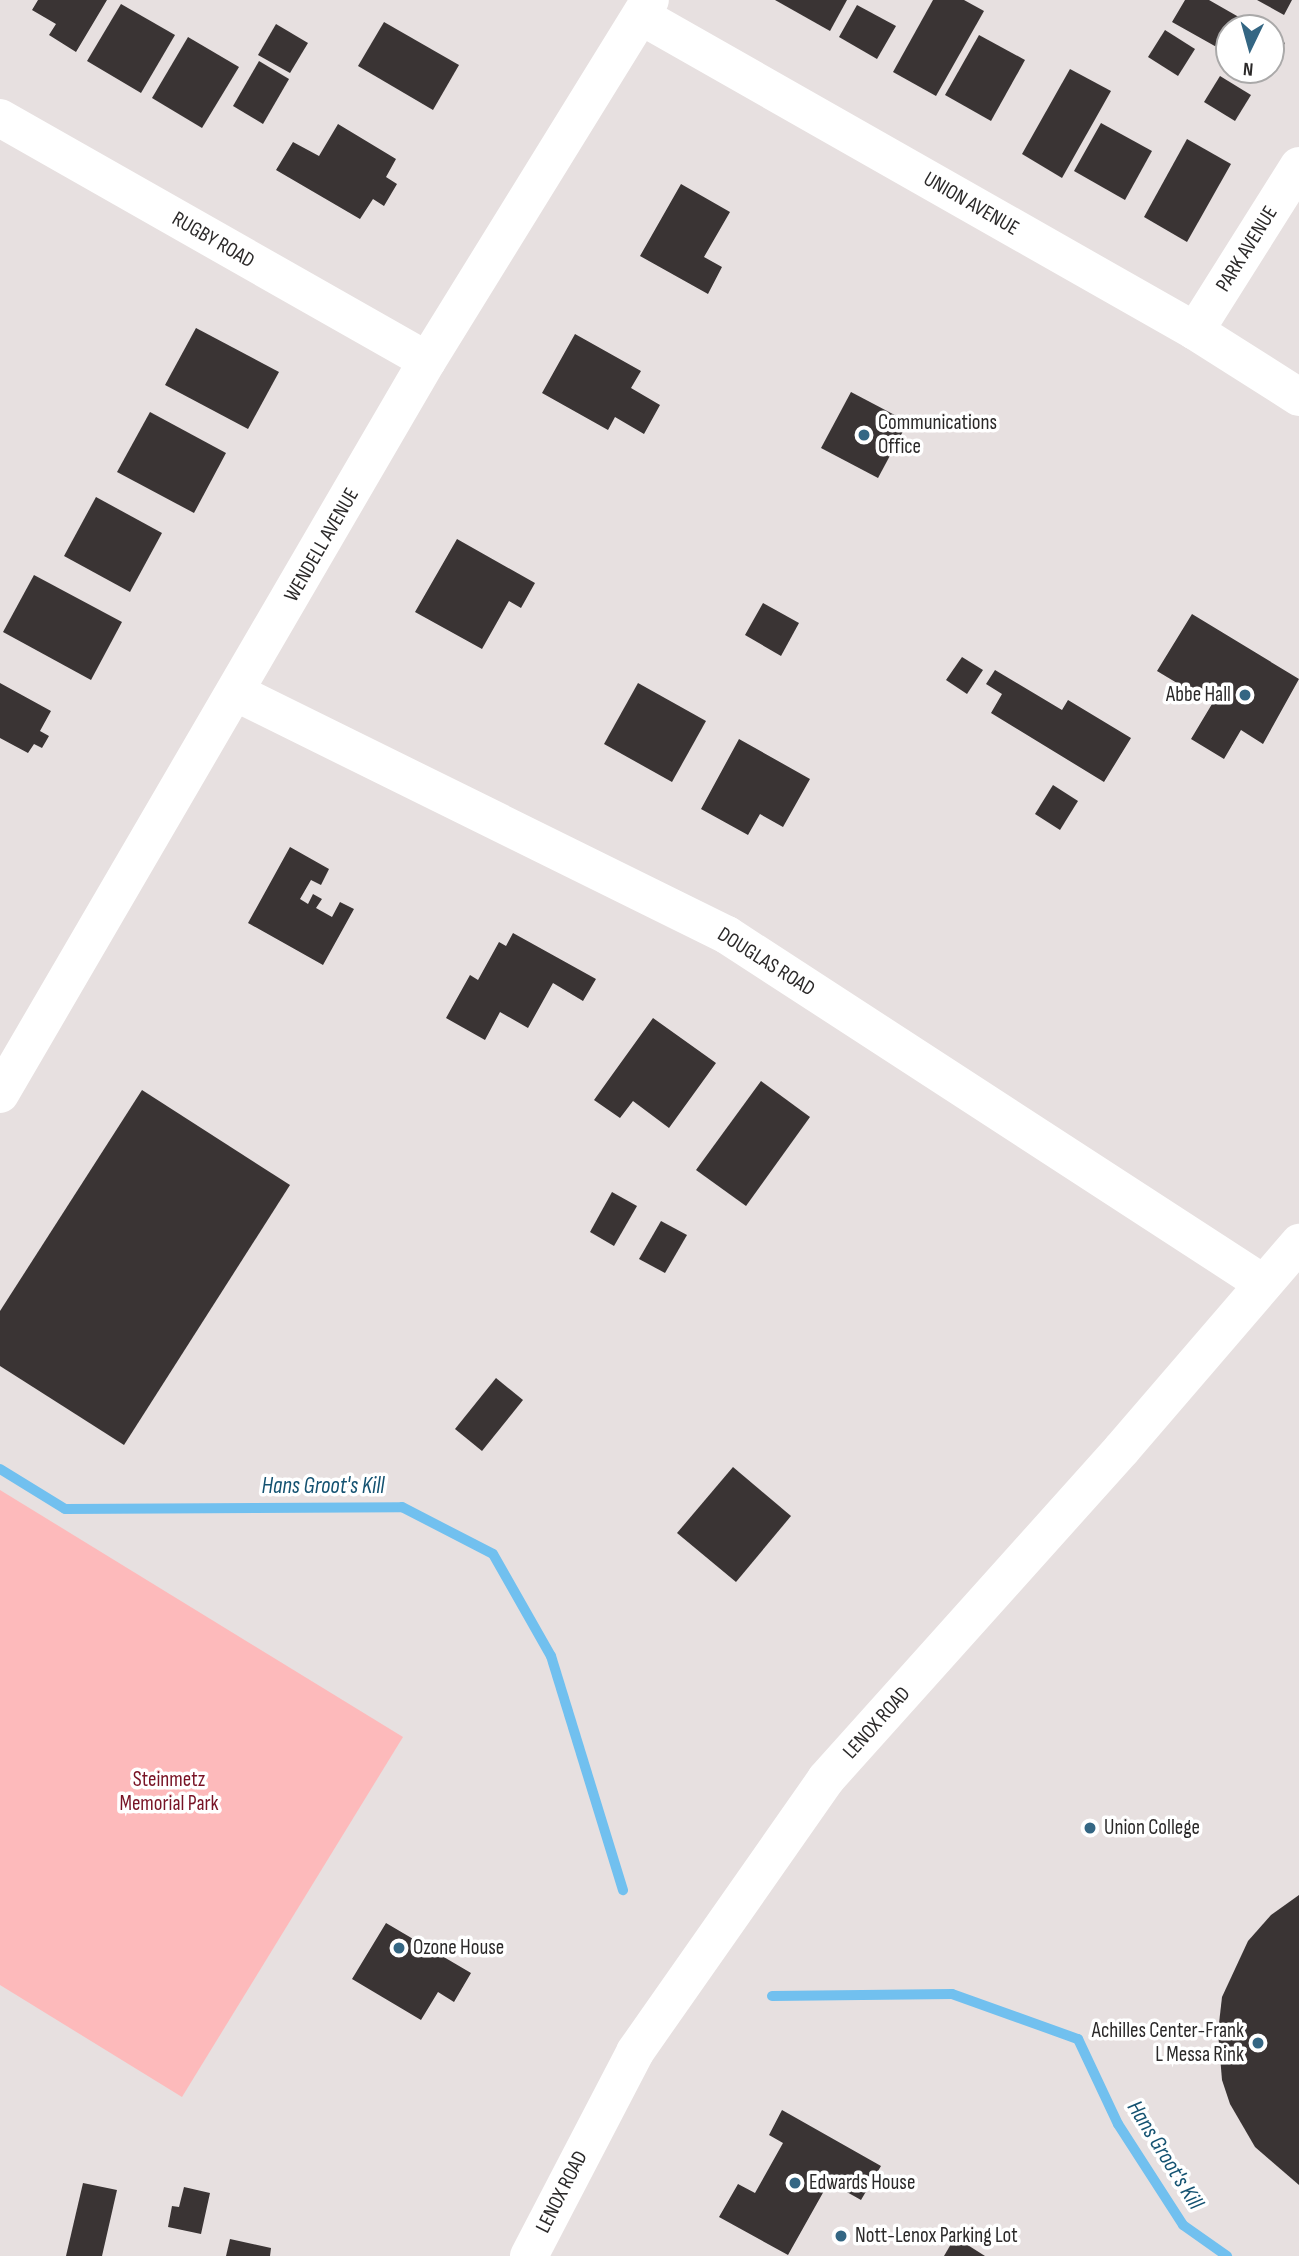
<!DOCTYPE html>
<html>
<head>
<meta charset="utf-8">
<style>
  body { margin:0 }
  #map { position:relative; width:1299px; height:2256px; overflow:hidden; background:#e7e0e0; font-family:"Sofia Sans Condensed",sans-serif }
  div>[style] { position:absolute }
  .green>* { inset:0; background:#fdbabb }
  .stream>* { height:10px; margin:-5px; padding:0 5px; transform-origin:5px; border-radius:5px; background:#71c0ef }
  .building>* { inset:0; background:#3a3434 }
  .minor>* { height:38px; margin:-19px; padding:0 19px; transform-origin:19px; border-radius:19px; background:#fff }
  .dots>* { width:19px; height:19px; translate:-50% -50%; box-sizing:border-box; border:4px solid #fff; border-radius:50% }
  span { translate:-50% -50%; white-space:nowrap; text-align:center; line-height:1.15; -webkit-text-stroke:7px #fff; paint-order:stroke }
  .street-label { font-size:21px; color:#2b2929 }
  .poi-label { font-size:21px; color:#2b2929 }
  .left { translate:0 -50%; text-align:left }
  .right { translate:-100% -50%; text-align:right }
  .park-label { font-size:21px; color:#781325 }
  .water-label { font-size:23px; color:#145271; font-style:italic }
  .north { position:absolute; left:1215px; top:14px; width:70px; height:70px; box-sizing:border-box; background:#fff; border:2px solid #aaa9a9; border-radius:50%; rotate:185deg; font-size:19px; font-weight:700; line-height:28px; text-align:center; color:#2b2929 }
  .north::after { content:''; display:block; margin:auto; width:24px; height:32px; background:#346683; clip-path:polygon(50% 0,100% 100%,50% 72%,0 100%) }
</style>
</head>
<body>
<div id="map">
  <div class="green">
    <i style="clip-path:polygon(0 1490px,403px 1737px,182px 2097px,0 1985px)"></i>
  </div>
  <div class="stream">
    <i style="left:0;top:1469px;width:76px;rotate:31.6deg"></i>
    <i style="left:65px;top:1509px;width:337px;rotate:-0.3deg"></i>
    <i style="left:402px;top:1507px;width:102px;rotate:27.3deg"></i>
    <i style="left:493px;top:1554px;width:117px;rotate:60.4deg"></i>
    <i style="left:551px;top:1656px;width:245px;rotate:72.9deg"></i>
    <i style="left:772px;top:1996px;width:180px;rotate:-0.6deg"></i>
    <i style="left:952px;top:1994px;width:134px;rotate:19.7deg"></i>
    <i style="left:1078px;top:2039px;width:94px;rotate:64.8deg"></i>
    <i style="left:1118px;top:2124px;width:120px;rotate:57.2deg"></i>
    <i style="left:1183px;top:2225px;width:54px;rotate:35.2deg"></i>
  </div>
  <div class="building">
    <i style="clip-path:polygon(38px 0,107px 0,76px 52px,49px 35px,56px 24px,32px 10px)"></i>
    <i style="clip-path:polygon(775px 0,847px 0,830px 31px)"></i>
    <i style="clip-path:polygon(933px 0,964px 0,984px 11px,936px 96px,893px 72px)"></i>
    <i style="clip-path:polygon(1185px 0,1209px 0,1258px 28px,1229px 28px,1229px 54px,1172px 22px)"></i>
    <i style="clip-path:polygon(1257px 0,1292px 0,1284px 15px)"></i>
    <i style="clip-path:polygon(121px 4px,175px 35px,141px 93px,87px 61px)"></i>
    <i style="clip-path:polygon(857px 5px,896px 26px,877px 59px,839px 37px)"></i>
    <i style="clip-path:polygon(384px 22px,459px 65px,433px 110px,358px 66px)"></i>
    <i style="clip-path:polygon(276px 24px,308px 43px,290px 73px,258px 55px)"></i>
    <i style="clip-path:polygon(1165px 30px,1195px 49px,1178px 76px,1148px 57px)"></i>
    <i style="clip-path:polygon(979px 35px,1025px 60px,991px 121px,945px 95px)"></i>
    <i style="clip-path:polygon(1271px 35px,1285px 43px,1271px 67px)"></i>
    <i style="clip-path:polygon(188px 37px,239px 67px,202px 128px,152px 98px)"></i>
    <i style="clip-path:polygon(259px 61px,289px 79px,263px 124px,233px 106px)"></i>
    <i style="clip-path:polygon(1070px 69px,1111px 91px,1062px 178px,1022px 154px)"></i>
    <i style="clip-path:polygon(1220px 76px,1251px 95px,1235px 121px,1204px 102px)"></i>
    <i style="clip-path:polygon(1101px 123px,1152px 151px,1125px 200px,1074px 171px)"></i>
    <i style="clip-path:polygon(338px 124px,396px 159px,386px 177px,397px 184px,384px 206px,373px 199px,360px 219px,276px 170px,293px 142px,319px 156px)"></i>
    <i style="clip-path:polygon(1187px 139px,1231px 164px,1187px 242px,1144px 217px)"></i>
    <i style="clip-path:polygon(681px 184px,730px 212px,704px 257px,722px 267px,708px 294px,640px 256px)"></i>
    <i style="clip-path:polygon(196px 328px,279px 372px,248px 429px,165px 385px)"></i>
    <i style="clip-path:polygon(575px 334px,641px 371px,631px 388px,660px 405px,644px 434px,615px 417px,608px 430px,542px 393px)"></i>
    <i style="clip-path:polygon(851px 392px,908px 422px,878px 478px,821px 448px)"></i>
    <i style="clip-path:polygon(150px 412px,226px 453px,194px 513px,117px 472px)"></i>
    <i style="clip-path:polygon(96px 497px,162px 533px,130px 592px,64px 556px)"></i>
    <i style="clip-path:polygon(457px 539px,535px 583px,521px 608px,509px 601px,482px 649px,415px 612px)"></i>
    <i style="clip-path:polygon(34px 575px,122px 622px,91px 680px,3px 632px)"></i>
    <i style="clip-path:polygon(763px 603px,799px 623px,781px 656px,745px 635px)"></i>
    <i style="clip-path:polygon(1192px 614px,1299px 679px,1263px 744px,1241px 730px,1224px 759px,1191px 739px,1212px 704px,1157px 671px)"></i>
    <i style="clip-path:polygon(962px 657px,983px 670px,967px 694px,946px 680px)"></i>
    <i style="clip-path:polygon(995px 670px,1062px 710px,1068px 700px,1131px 738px,1104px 782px,991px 713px,1002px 694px,986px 684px)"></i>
    <i style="clip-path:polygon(0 683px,51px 711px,40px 731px,49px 736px,42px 748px,34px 744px,28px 753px,0 738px)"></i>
    <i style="clip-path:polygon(638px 683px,706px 721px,672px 782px,604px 744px)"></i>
    <i style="clip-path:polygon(739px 739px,810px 779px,783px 827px,760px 814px,748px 835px,701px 809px)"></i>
    <i style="clip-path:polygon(1053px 785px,1078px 801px,1060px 830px,1035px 814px)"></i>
    <i style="clip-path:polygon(290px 847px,329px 869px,321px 885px,311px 880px,300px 899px,308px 904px,313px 894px,322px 899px,316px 908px,332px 917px,340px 902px,354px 909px,323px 965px,248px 923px)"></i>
    <i style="clip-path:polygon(513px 933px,596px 979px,583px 1001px,553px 983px,528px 1028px,500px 1012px,485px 1040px,446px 1018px,470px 975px,478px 980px,499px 942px,506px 946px)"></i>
    <i style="clip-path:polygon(653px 1018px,716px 1063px,669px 1128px,633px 1101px,620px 1118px,594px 1100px)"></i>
    <i style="clip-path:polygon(761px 1081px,810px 1117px,746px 1206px,696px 1170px)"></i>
    <i style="clip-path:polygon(142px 1090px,290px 1185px,124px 1445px,0 1366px,0 1311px)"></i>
    <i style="clip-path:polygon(612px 1192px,637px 1206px,614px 1246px,590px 1232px)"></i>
    <i style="clip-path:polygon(661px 1221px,687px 1235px,665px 1273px,639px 1259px)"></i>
    <i style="clip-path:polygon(496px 1378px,523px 1400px,482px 1451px,455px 1429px)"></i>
    <i style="clip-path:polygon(733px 1467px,791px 1516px,736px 1582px,677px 1533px)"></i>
    <i style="clip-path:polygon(1299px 1895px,1299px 2185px,1255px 2147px,1230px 2104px,1222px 2080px,1218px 2032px,1222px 1997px,1248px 1941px,1271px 1915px)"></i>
    <i style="clip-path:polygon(386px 1923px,471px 1973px,454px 2002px,438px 1992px,421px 2020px,352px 1979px)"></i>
    <i style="clip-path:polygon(782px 2110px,881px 2166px,861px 2200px,829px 2182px,788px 2255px,719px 2217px,738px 2184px,755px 2193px,783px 2143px,769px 2135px)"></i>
    <i style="clip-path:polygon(83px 2183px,117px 2190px,102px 2256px,66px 2256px)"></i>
    <i style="clip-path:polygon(184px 2187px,210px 2193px,201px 2234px,168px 2227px,172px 2206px,179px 2207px)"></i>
    <i style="clip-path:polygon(955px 2237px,985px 2256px,944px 2256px)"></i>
    <i style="clip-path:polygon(230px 2239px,271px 2248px,270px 2256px,226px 2256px)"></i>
  </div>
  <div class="minor">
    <i style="left:641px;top:16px;width:637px;rotate:29.62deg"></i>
    <i style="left:1195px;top:331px;width:123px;rotate:32.4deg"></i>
    <i style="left:0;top:118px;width:491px;rotate:29.6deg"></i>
    <i style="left:1195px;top:331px;width:195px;rotate:-57.8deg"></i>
    <i style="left:237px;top:693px;width:547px;rotate:26.28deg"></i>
    <i style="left:727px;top:935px;width:640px;rotate:33.02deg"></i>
    <i style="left:0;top:1094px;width:848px;rotate:-59.78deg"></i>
    <i style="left:427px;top:361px;width:424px;rotate:-58.3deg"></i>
    <i style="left:529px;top:2256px;width:230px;rotate:-62.5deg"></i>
    <i style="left:635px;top:2052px;width:333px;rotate:-55deg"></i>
    <i style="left:826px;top:1779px;width:443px;rotate:-48.1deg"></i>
    <i style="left:1122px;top:1449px;width:272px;rotate:-49.3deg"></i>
  </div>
  <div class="dots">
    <i style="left:864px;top:435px;background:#346683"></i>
    <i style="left:1245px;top:695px;background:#346683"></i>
    <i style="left:1090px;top:1828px;background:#346683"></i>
    <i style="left:399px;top:1948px;background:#346683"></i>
    <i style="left:1258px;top:2043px;background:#346683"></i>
    <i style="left:795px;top:2183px;background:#346683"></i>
    <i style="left:841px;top:2236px;background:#346683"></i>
  </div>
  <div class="street-label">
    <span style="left:971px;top:204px;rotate:30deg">UNION AVENUE</span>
    <span style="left:213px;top:240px;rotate:30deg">RUGBY ROAD</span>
    <span style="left:1247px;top:249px;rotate:-58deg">PARK AVENUE</span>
    <span style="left:322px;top:545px;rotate:-60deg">WENDELL AVENUE</span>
    <span style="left:766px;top:962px;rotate:32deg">DOUGLAS ROAD</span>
    <span style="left:877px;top:1723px;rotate:-48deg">LENOX ROAD</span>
    <span style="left:562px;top:2192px;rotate:-63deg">LENOX ROAD</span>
  </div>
  <div class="poi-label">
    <span class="left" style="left:878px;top:435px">Communications<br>Office</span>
    <span class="right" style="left:1231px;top:695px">Abbe Hall</span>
    <span class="left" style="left:1104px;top:1828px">Union College</span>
    <span class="left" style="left:413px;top:1948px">Ozone House</span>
    <span class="right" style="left:1244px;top:2043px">Achilles Center-Frank<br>L Messa Rink</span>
    <span class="left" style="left:809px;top:2183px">Edwards House</span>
    <span class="left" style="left:855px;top:2236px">Nott-Lenox Parking Lot</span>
  </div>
  <div class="park-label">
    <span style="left:169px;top:1792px">Steinmetz<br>Memorial Park</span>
  </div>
  <div class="water-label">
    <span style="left:323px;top:1486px">Hans Groot's Kill</span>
    <span style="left:1165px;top:2155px;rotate:58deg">Hans Groot's Kill</span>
  </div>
  <div class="north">N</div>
</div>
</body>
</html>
